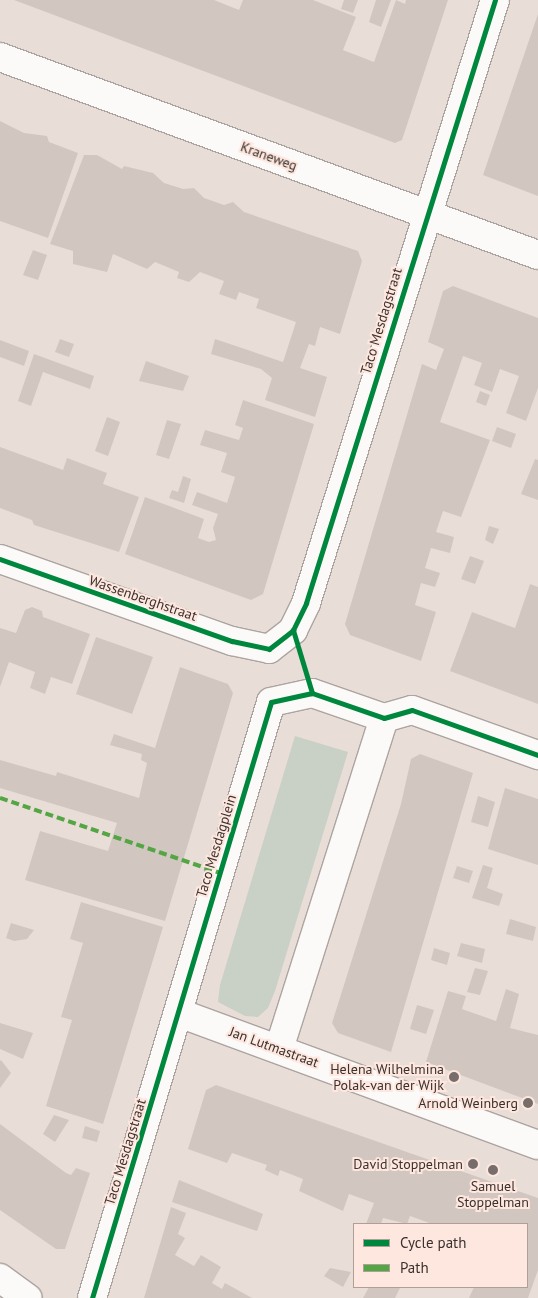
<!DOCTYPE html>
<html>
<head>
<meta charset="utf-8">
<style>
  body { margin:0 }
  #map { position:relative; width:538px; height:1298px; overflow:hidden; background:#e9ddd8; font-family:"PT Sans",sans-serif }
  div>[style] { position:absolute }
  .green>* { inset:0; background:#c9d0c5 }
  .building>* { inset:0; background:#d2c7c0 }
  .roads { filter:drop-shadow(1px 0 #aca4a0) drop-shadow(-1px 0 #aca4a0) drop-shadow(0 1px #aca4a0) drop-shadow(0 -1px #aca4a0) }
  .minor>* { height:28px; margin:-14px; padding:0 14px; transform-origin:14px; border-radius:14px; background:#fcfaf9 }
  .tertiary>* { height:28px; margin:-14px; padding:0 14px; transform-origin:14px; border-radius:14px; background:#fcfaf9 }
  .quiet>* { height:4px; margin-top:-2px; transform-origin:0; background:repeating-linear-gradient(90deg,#54a543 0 8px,transparent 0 12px) }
  .cycleway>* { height:5px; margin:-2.5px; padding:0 2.5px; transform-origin:2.5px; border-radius:2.5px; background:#00873e }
  .dots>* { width:14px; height:14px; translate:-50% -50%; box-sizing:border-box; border:2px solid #fee7de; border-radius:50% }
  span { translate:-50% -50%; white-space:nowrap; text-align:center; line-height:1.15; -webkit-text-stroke:4px #fee7de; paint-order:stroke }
  .street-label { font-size:14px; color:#3a312e }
  .poi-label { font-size:14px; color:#3a312e }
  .right { translate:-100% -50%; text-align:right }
  .legend { position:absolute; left:353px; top:1223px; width:175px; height:65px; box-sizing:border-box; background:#fee7de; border:1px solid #b09e98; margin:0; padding:6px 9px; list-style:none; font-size:15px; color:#3a312e }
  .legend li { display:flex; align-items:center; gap:10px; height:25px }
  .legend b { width:25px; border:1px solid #b09e98 }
</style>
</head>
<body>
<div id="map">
  <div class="green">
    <i style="clip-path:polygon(295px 736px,348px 752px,275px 991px,268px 1008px,258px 1017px,245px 1016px,218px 1002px,220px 985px)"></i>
  </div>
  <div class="building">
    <i style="clip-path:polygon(14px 0,214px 0,239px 10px,243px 0,313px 0,356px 17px,343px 50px,374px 62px,396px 0,405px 4px,406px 0,448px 0,402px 140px,395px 143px)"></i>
    <i style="clip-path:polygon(344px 0,358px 0,353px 13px,341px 9px)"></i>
    <i style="clip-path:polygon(376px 0,391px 0,381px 27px,369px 22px)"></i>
    <i style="clip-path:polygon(538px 14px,538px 196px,483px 175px)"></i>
    <i style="clip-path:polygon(0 121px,24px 133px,47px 136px,49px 142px,78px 153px,48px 238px,0 221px)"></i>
    <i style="clip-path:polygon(84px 155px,97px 155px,122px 169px,124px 166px,153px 173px,164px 183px,183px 189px,194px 188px,204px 198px,224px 205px,233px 202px,244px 212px,358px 251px,362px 261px,340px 334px,320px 327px,315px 346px,309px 344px,300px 368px,327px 377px,315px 417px,265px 400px,272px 378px,261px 369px,211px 354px,215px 339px,283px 362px,296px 322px,256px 308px,259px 299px,239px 292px,236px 300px,219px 294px,224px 281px,200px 272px,189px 282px,177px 278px,179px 272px,155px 262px,147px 269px,113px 254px,107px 272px,73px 264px,73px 251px,50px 244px)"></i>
    <i style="clip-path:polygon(33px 250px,47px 255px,38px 280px,23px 275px)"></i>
    <i style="clip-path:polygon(453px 286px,538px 318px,538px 388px,526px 421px,506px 413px,519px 376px,500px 369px,492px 392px,474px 385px,482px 363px,463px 356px,440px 422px,490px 440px,461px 517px,443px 511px,436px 532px,454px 537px,450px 553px,431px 548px,425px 568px,440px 573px,435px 587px,421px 583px,415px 605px,436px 612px,421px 661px,350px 635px,345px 624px,422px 364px,436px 370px,444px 349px,428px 342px,443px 291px)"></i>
    <i style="clip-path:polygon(60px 339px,74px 344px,69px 357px,55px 352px)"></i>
    <i style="clip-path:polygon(0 340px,29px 351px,24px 366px,0 357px)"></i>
    <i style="clip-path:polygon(34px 354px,94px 376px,90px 389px,43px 372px,31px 406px,18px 401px)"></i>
    <i style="clip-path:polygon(146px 361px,189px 376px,183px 391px,139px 381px)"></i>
    <i style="clip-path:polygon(480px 391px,490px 395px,486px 406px,476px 402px)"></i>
    <i style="clip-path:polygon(243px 400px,314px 424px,263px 594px,251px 600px,125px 554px,145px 497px,204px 519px,198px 538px,209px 542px,216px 540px,213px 528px,218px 514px,192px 505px,197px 492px,227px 503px,235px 477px,221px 472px,227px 453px,200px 445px,205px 430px,239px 440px,243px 428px,235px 425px)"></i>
    <i style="clip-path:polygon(107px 417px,120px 422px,108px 456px,95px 451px)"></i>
    <i style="clip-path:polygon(167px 420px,181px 424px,169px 459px,156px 455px)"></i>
    <i style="clip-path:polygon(497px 427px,516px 434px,511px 448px,492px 441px)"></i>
    <i style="clip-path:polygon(0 447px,63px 470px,67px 458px,107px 473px,103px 484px,139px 497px,119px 552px,34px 525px,32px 520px,0 508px)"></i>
    <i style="clip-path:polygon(535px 459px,538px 460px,538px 500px,521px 494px)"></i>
    <i style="clip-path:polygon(183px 476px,191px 479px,184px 503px,169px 498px,172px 490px,178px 492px)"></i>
    <i style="clip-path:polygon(489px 526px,499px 529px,493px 544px,485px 540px)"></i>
    <i style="clip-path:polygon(470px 556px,484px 561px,475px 584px,461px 579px)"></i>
    <i style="clip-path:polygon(530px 584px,538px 587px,538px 704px,450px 671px,472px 612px,515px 628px)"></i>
    <i style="clip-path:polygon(32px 607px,42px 611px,43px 617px,90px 634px,72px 684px,51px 677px,45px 694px,30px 688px,35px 672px,9px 662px,0 687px,0 628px,16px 633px,25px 610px)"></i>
    <i style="clip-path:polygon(96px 637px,153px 657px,132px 714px,76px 694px)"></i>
    <i style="clip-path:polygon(180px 667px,228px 684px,233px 693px,165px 921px,25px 880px,40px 831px,108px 851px,117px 823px,0 788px,0 760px,56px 776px,57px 772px,139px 798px,147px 763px,141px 760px,142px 754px,110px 745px,114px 734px,155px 748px)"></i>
    <i style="clip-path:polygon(420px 754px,473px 773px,391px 1052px,338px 1033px,332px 1023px,401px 804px,411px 759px)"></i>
    <i style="clip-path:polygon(505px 788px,538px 799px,538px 865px,488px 849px)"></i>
    <i style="clip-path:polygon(478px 796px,495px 802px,488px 827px,471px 822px)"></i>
    <i style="clip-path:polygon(483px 865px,493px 868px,487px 888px,503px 894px,499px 906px,472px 898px)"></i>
    <i style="clip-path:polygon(457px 866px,473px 871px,469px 883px,453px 878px)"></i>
    <i style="clip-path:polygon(81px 902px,163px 927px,103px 1124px,46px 1106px,72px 1020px,61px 1017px,83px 943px,70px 939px)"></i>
    <i style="clip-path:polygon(510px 919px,536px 927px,533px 941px,506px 934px)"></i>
    <i style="clip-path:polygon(11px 923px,34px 930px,27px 939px,14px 941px,6px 938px)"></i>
    <i style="clip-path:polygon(461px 943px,485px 949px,482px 963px,457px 956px)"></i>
    <i style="clip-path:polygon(434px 948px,450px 953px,447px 965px,431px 960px)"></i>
    <i style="clip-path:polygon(475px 968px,488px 971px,480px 995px,467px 992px)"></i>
    <i style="clip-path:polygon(506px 989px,519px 994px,510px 1028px,538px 1035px,538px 1104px,426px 1062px,448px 991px,466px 996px,462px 1009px,496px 1021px)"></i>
    <i style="clip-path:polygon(417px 1005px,434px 1010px,426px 1034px,410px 1029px)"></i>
    <i style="clip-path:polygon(0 1023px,33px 1033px,23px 1059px,0 1049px)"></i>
    <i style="clip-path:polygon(1px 1060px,11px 1073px,0 1088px,0 1061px)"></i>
    <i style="clip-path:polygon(216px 1085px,538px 1198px,538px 1270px,528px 1298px,469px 1298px,474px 1287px,527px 1287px,527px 1224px,432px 1224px,410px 1216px,407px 1224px,383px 1218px,381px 1224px,366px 1224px,374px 1203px,349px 1194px,343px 1211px,299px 1191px,303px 1179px,280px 1170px,278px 1176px,265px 1170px,267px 1165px,232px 1153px,227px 1163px,188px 1149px,206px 1090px)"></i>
    <i style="clip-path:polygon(54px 1115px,69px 1120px,55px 1142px,43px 1134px)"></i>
    <i style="clip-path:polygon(0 1124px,66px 1173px,71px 1175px,76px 1168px,90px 1173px,65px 1249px,56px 1249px,0 1210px)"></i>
    <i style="clip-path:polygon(85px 1126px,100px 1131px,97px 1142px,82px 1138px)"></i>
    <i style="clip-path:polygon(179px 1180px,263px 1214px,257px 1231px,172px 1202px)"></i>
    <i style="clip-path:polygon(171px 1207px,186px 1213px,178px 1234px,185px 1238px,175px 1255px,194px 1266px,201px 1255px,221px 1267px,212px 1283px,222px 1289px,225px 1283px,252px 1298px,144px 1298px)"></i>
    <i style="clip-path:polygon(330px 1268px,351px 1272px,343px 1287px,324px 1276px)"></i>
    <i style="clip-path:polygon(369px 1287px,396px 1287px,400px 1288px,395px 1298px,363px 1298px)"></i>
  </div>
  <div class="roads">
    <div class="minor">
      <i style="left:0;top:559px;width:246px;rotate:19.5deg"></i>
      <i style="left:232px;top:641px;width:38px;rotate:12deg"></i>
      <i style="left:269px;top:649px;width:31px;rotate:-38deg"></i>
      <i style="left:293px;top:630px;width:30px;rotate:-64deg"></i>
      <i style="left:306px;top:603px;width:632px;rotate:-72.6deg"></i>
      <i style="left:179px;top:1013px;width:382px;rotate:20.2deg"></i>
      <i style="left:279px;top:1049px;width:347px;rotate:-72.4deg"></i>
      <i style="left:0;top:1278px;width:34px;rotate:36deg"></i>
      <i style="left:92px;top:1298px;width:622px;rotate:-73.28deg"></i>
      <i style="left:271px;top:702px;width:42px;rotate:-12.4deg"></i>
      <i style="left:312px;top:693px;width:76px;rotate:19.1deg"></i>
      <i style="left:384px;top:718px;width:29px;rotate:-16deg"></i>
      <i style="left:412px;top:710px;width:134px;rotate:19.7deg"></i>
    </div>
    <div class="tertiary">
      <i style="left:0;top:57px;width:573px;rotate:20.21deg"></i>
    </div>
  </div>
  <div class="quiet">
    <i style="left:0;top:798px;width:232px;rotate:18.8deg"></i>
  </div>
  <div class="cycleway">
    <i style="left:0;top:559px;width:246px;rotate:19.5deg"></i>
    <i style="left:232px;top:641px;width:38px;rotate:12deg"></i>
    <i style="left:269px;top:649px;width:31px;rotate:-38deg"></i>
    <i style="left:293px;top:630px;width:30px;rotate:-64deg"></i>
    <i style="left:306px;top:603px;width:632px;rotate:-72.6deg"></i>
    <i style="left:293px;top:630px;width:66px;rotate:73.2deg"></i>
    <i style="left:92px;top:1298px;width:622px;rotate:-73.28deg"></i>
    <i style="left:271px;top:702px;width:42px;rotate:-12.4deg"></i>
    <i style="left:312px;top:693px;width:76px;rotate:19.1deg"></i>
    <i style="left:384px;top:718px;width:29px;rotate:-16deg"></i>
    <i style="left:412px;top:710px;width:134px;rotate:19.7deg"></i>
  </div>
  <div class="dots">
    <i style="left:454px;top:1077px;background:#776d6a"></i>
    <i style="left:528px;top:1103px;background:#776d6a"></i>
    <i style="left:473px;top:1164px;background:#776d6a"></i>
    <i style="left:493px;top:1170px;background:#776d6a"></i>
  </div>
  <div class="street-label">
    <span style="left:269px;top:156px;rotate:20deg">Kraneweg</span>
    <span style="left:381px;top:321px;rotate:-73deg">Taco Mesdagstraat</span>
    <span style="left:143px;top:598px;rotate:19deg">Wassenberghstraat</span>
    <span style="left:216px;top:846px;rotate:-73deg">Taco Mesdagplein</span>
    <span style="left:274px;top:1047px;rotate:20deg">Jan Lutmastraat</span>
    <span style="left:125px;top:1152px;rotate:-73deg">Taco Mesdagstraat</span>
  </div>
  <div class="poi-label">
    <span class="right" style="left:444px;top:1077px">Helena Wilhelmina<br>Polak-van der Wijk</span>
    <span class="right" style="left:518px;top:1103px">Arnold Weinberg</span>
    <span class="right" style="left:463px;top:1164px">David Stoppelman</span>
    <span style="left:493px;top:1194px">Samuel<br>Stoppelman</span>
  </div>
  <ul class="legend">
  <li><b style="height:6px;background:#00873e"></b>Cycle path</li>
  <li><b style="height:6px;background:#54a543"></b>Path</li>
  </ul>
</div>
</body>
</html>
